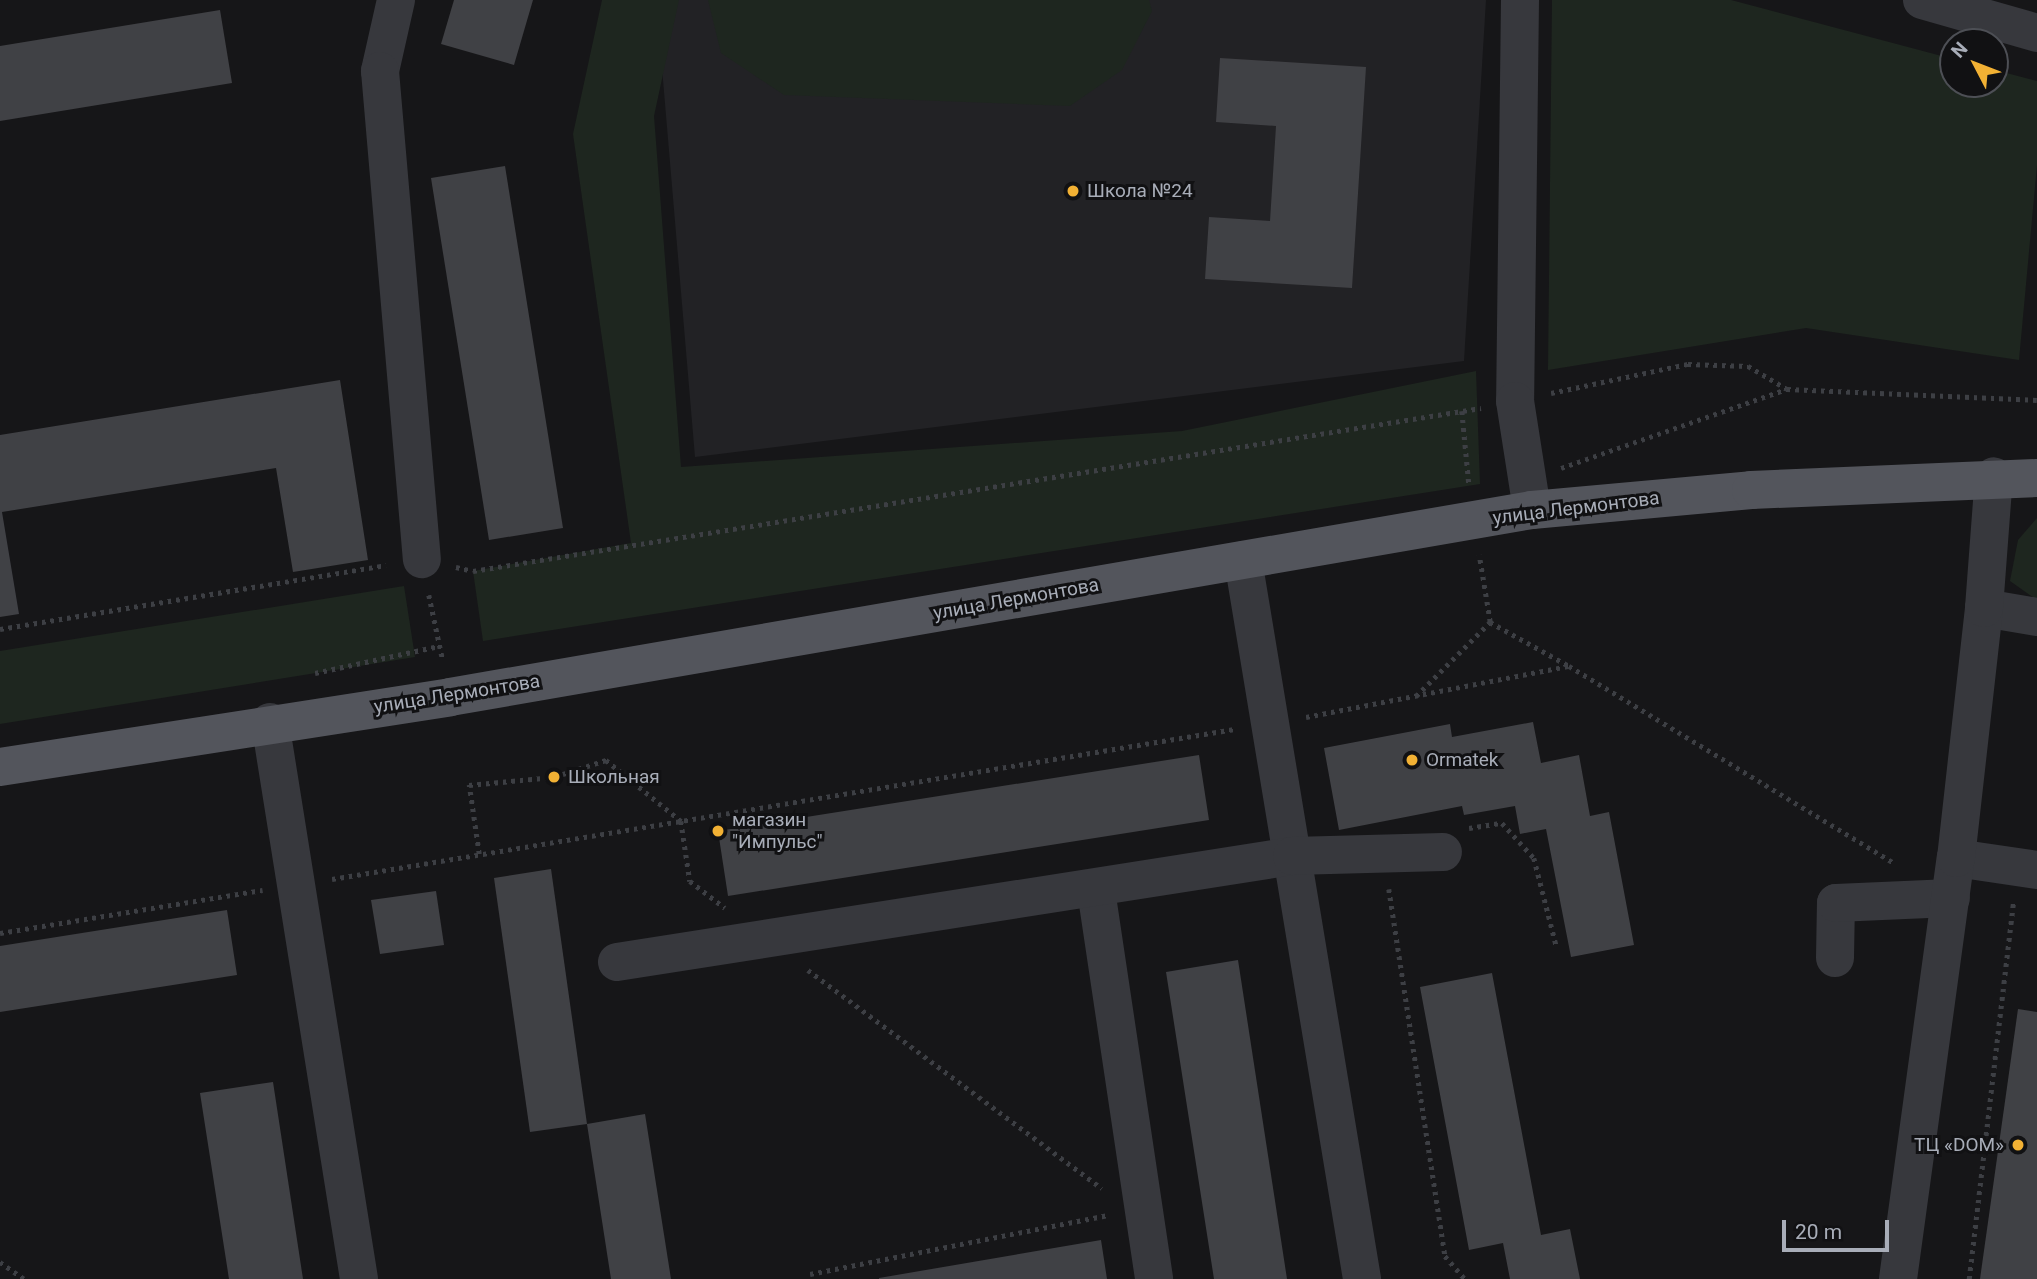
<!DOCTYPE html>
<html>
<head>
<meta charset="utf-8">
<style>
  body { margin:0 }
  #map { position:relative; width:2037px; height:1279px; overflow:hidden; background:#161618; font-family:Roboto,sans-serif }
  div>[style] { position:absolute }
  .built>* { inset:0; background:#222225 }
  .green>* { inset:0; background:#1e261f }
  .building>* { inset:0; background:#404145 }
  .path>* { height:4.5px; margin-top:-2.25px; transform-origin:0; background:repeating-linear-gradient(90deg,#3d3f44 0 3.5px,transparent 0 8.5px) }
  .minor>* { height:38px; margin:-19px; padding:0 19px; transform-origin:19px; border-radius:19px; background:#37383d }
  .major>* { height:38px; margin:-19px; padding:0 19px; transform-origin:19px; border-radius:19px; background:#53555c }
  .dots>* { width:19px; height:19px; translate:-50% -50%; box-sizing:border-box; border:4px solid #111113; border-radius:50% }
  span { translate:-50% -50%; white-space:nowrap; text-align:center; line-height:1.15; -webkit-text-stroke:6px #111113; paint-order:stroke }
  .poi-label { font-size:19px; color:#a8adb8 }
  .left { translate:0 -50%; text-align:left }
  .right { translate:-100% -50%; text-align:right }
  .street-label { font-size:19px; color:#a8adb8 }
  .north { position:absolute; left:1939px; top:28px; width:70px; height:70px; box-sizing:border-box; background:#111113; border:2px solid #4d4f55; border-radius:50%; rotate:312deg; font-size:19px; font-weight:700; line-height:28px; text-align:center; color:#a8adb8 }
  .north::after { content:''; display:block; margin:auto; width:24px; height:32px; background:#f2b134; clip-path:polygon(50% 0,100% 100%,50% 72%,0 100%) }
  .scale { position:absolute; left:1782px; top:1220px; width:107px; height:32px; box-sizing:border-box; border:4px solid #a8adb8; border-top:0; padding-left:9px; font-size:21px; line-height:24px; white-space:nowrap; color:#a8adb8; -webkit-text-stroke:5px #111113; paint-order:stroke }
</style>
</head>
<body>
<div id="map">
  <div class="built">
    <i style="clip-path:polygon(665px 0,1486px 0,1464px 361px,695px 457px,658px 21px)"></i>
  </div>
  <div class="green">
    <i style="clip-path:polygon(602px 0,679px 0,654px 116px,681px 467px,1182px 431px,1476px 371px,1480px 484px,483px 641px,473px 571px,631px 543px,573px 134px)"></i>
    <i style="clip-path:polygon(708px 0,1149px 0,1152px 11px,1122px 70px,1070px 106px,784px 95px,721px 53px)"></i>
    <i style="clip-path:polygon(1552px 0,1731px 0,1953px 59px,1953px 84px,1995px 84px,1995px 70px,2037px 81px,2037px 165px,2019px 360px,1806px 328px,1548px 370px)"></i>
    <i style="clip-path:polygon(2037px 518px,2037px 600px,2010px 581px,2018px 540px)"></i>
    <i style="clip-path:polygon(404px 586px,415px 657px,0 724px,0 651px)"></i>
  </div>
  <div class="building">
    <i style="clip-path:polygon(454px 0,533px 0,514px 65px,441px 44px)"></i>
    <i style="clip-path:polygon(220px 10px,232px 83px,0 121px,0 46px)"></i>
    <i style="clip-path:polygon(1220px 58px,1366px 67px,1352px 288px,1205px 279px,1209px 217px,1270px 221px,1276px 126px,1216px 122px)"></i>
    <i style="clip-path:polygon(505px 166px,563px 528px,489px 540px,431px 178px)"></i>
    <i style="clip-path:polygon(340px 380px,368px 560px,293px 572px,276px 468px,2px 512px,19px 614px,0 617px,0 435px)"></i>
    <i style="clip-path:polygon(1533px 722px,1541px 763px,1579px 755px,1590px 816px,1609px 812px,1634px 945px,1571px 957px,1546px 829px,1520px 834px,1515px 806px,1464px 815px,1462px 806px,1339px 830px,1324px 748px,1450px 724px,1452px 737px)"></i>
    <i style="clip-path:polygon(1199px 755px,1209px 820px,728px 896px,718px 831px)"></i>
    <i style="clip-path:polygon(551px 869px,587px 1124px,530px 1132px,494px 878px)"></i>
    <i style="clip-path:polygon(436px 891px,444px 945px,380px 954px,371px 900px)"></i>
    <i style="clip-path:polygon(227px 910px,237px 975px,0 1012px,0 946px)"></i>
    <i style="clip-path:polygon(1238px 960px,1287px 1279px,1214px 1279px,1166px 972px)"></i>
    <i style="clip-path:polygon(1492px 973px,1541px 1235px,1570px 1229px,1580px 1279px,1510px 1279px,1503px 1243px,1469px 1250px,1420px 987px)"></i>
    <i style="clip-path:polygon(2018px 1009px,2037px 1012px,2037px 1279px,1980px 1279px)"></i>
    <i style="clip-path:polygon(273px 1082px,303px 1279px,229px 1279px,200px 1093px)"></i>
    <i style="clip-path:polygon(645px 1114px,671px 1279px,611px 1279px,587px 1124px)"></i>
    <i style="clip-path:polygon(1101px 1240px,1107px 1279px,879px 1279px,879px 1278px)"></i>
  </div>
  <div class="path">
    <i style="left:1551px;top:393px;width:140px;rotate:-12deg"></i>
    <i style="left:1688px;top:364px;width:60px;rotate:1.9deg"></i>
    <i style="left:1748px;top:366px;width:45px;rotate:30.5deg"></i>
    <i style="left:1462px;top:411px;width:73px;rotate:84.5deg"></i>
    <i style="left:1561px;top:468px;width:239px;rotate:-19.3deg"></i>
    <i style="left:1787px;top:389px;width:250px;rotate:2.5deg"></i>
    <i style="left:456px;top:567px;width:17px;rotate:13deg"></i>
    <i style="left:473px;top:571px;width:1021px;rotate:-9.19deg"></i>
    <i style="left:429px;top:595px;width:67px;rotate:78deg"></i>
    <i style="left:1490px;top:622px;width:90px;rotate:29.1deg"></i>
    <i style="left:0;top:629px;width:391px;rotate:-9.4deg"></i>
    <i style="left:315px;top:673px;width:127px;rotate:-12.3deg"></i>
    <i style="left:1416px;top:696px;width:105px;rotate:-45deg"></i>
    <i style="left:1490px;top:622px;width:68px;rotate:-99.3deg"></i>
    <i style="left:1306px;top:717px;width:268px;rotate:-11deg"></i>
    <i style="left:1569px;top:666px;width:378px;rotate:31.2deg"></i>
    <i style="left:1469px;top:828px;width:33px;rotate:-9deg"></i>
    <i style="left:1502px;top:823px;width:47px;rotate:47.6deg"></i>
    <i style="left:1534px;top:858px;width:89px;rotate:75.7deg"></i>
    <i style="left:479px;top:854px;width:70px;rotate:-98.2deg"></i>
    <i style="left:469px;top:785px;width:85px;rotate:-5.4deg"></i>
    <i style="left:554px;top:777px;width:55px;rotate:-18.1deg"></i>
    <i style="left:606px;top:760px;width:97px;rotate:39.1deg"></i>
    <i style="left:681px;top:821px;width:61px;rotate:81.5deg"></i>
    <i style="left:690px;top:881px;width:44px;rotate:37.6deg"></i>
    <i style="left:332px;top:879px;width:915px;rotate:-9.43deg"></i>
    <i style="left:1389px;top:889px;width:371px;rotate:81.3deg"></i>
    <i style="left:1445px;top:1256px;width:30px;rotate:49deg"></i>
    <i style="left:0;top:933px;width:266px;rotate:-9.3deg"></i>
    <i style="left:808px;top:970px;width:366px;rotate:36.6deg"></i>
    <i style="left:0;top:1262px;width:29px;rotate:35deg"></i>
    <i style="left:810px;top:1274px;width:304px;rotate:-11.2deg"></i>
    <i style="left:1969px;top:1279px;width:379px;rotate:-83.3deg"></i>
  </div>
  <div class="minor">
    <i style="left:396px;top:0;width:73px;rotate:102.7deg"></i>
    <i style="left:380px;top:71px;width:490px;rotate:85.1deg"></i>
    <i style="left:1520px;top:0;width:401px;rotate:90.7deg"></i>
    <i style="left:1515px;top:401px;width:110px;rotate:81.1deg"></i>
    <i style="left:1922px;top:0;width:120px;rotate:16deg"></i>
    <i style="left:1243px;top:560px;width:729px;rotate:80.6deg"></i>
    <i style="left:1984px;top:608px;width:54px;rotate:9.6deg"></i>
    <i style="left:270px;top:722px;width:564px;rotate:80.92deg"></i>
    <i style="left:1956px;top:858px;width:82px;rotate:8.4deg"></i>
    <i style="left:1096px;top:890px;width:393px;rotate:81.5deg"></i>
    <i style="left:1835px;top:958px;width:55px;rotate:-89deg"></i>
    <i style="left:1836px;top:903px;width:115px;rotate:-2.5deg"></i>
    <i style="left:617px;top:962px;width:683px;rotate:-8.92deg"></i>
    <i style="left:1292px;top:856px;width:151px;rotate:-1.5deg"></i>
    <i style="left:1898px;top:1279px;width:425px;rotate:-82.2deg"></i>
    <i style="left:1956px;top:858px;width:252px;rotate:-83.6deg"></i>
    <i style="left:1984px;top:608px;width:132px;rotate:-85.7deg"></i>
  </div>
  <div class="major">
    <i style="left:0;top:767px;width:455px;rotate:-8.8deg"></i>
    <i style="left:450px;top:697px;width:1098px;rotate:-9.81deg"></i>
    <i style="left:1532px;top:510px;width:220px;rotate:-5.2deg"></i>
    <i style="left:1751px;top:490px;width:286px;rotate:-2.4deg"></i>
  </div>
  <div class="dots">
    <i style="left:1073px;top:191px;background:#f2b134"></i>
    <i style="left:1412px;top:760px;background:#f2b134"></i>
    <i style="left:554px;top:777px;background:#f2b134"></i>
    <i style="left:718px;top:831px;background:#f2b134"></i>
    <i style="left:2018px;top:1145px;background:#f2b134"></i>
  </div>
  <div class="poi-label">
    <span class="left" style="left:1087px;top:191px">Школа №24</span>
    <span class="left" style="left:1426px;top:760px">Ormatek</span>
    <span class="left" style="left:568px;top:777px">Школьная</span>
    <span class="left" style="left:732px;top:831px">магазин<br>"Импульс"</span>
    <span class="right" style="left:2004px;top:1145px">ТЦ «DOM»</span>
  </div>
  <div class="street-label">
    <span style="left:1576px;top:508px;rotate:-7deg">улица Лермонтова</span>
    <span style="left:1016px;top:599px;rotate:-10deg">улица Лермонтова</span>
    <span style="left:457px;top:694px;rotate:-9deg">улица Лермонтова</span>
  </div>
  <div class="north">N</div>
  <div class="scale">20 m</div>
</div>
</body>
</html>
